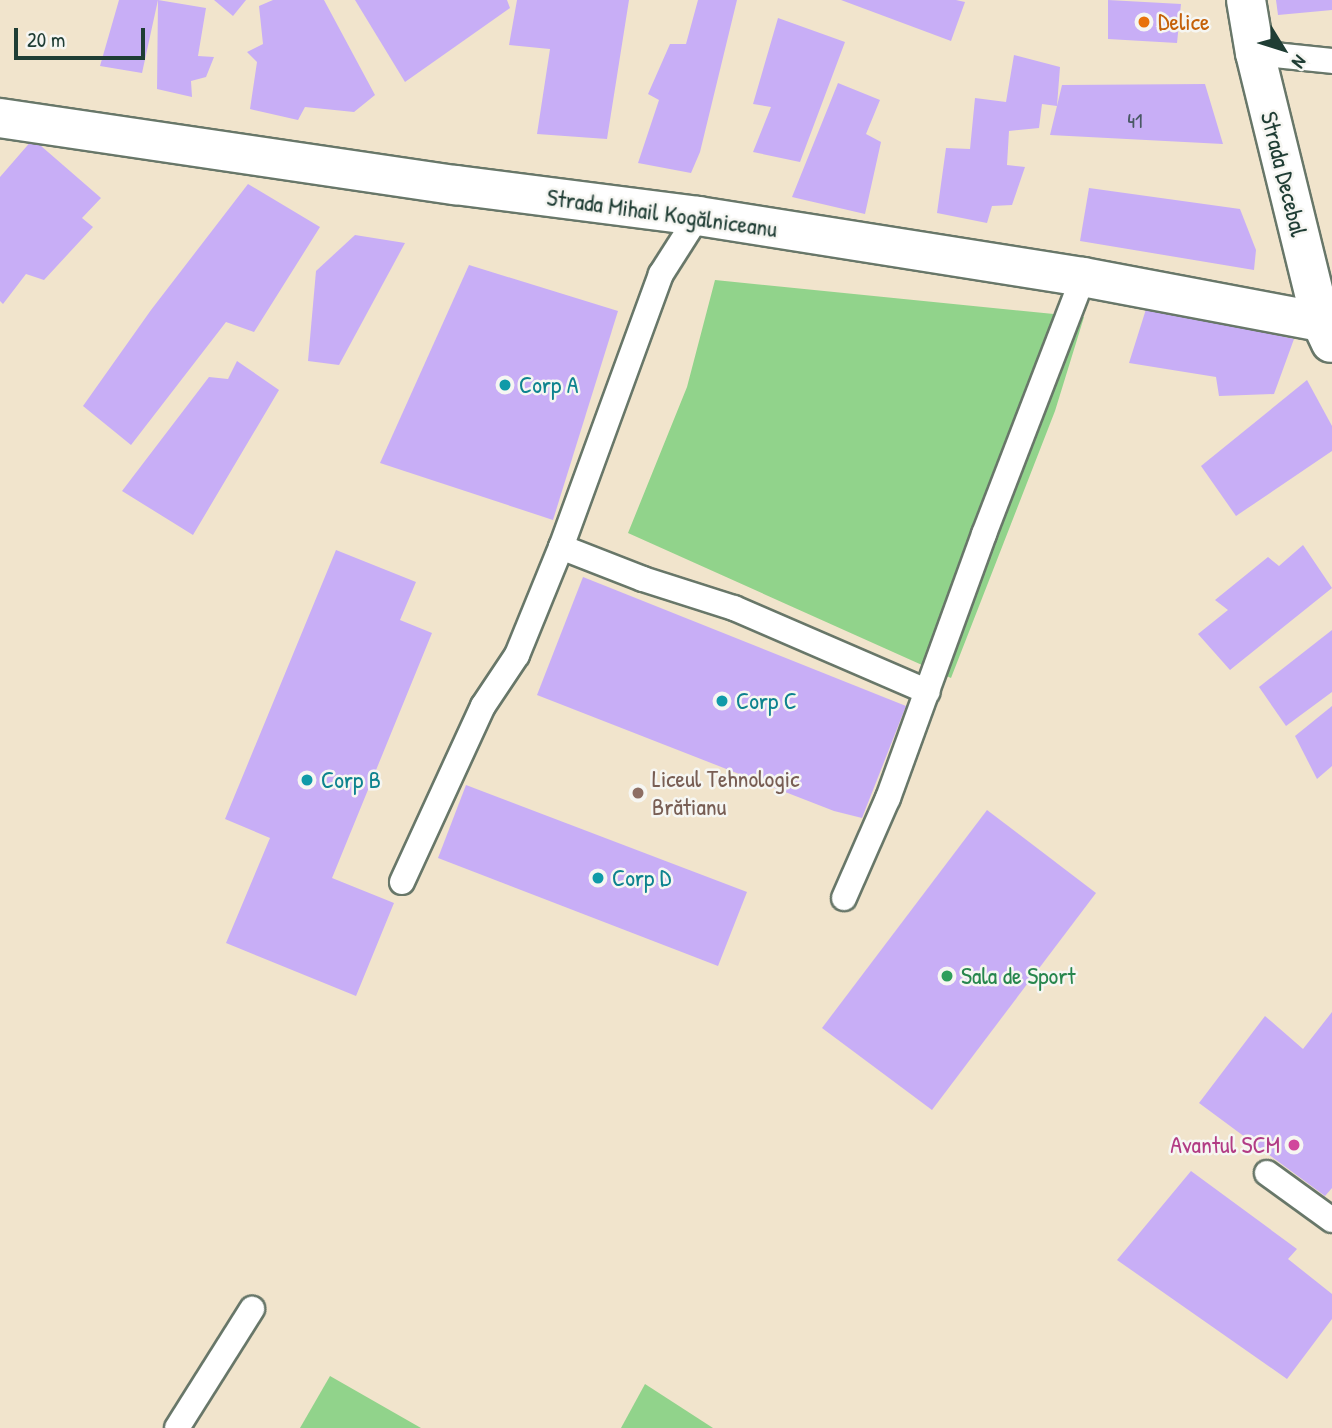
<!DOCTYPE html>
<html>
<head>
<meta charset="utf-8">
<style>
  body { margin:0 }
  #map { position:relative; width:1332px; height:1428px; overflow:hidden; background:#f1e4cc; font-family:"Patrick Hand",sans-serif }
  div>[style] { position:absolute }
  .green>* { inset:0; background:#91d38b }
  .building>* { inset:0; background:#c8aef6 }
  .roads { filter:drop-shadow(2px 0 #687769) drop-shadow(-2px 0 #687769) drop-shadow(0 2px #687769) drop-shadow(0 -2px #687769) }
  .service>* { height:24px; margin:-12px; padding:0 12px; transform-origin:12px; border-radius:12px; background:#fff }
  .minor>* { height:38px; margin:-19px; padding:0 19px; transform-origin:19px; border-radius:19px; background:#fff }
  .dots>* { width:19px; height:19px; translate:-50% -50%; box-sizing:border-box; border:4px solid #f6f6f2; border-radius:50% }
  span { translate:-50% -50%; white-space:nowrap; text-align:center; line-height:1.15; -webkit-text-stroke:5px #f6f6f2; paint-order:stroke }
  .number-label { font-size:21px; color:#495964 }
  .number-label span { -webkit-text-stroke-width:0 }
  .food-label { font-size:24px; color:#c56008 }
  .left { translate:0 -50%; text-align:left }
  .street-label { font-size:24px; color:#1f3d34 }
  .culture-label { font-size:24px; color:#0d838f }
  .education-label { font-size:24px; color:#785e54 }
  .leisure-label { font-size:24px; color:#27864d }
  .hotel-label { font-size:24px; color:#b23c85 }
  .right { translate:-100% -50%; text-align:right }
  .north { position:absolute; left:1248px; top:14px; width:70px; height:70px; -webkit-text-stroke:5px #f6f6f2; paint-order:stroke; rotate:128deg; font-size:19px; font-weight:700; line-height:28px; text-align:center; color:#1f3d34 }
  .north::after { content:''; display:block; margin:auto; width:24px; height:32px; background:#1f3d34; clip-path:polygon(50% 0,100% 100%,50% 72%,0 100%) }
  .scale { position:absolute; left:14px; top:28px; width:131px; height:32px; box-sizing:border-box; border:4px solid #1f3d34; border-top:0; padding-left:9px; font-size:21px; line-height:24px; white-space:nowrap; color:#1f3d34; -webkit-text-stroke:5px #f6f6f2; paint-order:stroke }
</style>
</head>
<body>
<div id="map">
  <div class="green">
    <i style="clip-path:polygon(715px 280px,1084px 317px,1055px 411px,951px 678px,628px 533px,687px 387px)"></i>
    <i style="clip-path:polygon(330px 1376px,421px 1428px,300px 1428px)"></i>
    <i style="clip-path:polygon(645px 1384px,713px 1428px,621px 1428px)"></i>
  </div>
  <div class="building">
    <i style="clip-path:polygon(119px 0,158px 0,142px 73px,100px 66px)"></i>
    <i style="clip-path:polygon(158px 0,206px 8px,198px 56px,214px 57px,206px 77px,191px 81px,192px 97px,157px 89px)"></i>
    <i style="clip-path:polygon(214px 0,246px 0,233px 16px)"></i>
    <i style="clip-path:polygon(273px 0,324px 0,375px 95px,354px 112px,305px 107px,298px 120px,250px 109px,257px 62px,247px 52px,263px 44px,259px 6px)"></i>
    <i style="clip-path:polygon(355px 0,507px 0,510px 8px,405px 82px)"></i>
    <i style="clip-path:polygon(517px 0,629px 0,607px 139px,537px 134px,550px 49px,509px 45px)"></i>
    <i style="clip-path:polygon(698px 0,737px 0,700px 152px,691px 173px,638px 163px,659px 100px,648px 94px,670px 44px,686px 44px)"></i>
    <i style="clip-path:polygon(841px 0,956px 0,965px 2px,951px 41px)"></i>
    <i style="clip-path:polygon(1108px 0,1181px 4px,1177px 43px,1108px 39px)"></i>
    <i style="clip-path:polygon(1276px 0,1332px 0,1332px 10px,1278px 15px)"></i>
    <i style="clip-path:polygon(778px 18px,845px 42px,800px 162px,753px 152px,771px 107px,753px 104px)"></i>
    <i style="clip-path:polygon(1014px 55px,1060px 67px,1057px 106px,1062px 85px,1205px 84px,1223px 144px,1050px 135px,1057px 106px,1042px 104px,1039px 128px,1009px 131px,1007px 165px,1025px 167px,1012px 205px,992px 206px,987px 223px,937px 213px,946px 148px,970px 149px,975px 98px,1006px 102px)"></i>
    <i style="clip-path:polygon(838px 83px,880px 100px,866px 134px,881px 142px,865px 214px,792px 197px)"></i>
    <i style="clip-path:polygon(33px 139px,101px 198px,82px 218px,93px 227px,44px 280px,26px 274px,3px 304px,0 301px,0 177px)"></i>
    <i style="clip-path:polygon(248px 184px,320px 227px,254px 332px,226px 322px,131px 445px,83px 406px,151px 310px)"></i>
    <i style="clip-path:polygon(1089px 188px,1240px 209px,1256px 250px,1254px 270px,1080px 241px)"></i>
    <i style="clip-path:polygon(355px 235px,405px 243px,339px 365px,308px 361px,316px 271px)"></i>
    <i style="clip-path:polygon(469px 265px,618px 311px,553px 520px,380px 463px)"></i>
    <i style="clip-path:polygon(1147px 306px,1294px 339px,1274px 394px,1219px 396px,1216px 377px,1129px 363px)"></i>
    <i style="clip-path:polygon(237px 361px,279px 390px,193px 535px,122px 491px,209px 377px,228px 379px)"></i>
    <i style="clip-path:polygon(1307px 380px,1332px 426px,1332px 451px,1236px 516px,1201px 466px)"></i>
    <i style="clip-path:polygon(1303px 545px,1332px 588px,1230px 670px,1198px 634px,1228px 610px,1215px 600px,1268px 557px,1279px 566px)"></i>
    <i style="clip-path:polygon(336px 550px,416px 582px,400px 620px,432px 633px,332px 878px,394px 903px,356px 996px,226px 943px,270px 838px,225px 819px)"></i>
    <i style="clip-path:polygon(583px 577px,906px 706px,862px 818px,834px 811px,537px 695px)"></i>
    <i style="clip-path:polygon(1332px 630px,1332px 692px,1286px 726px,1259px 687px)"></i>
    <i style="clip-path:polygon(1332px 706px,1332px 766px,1317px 779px,1295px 736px)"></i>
    <i style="clip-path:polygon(466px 785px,747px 892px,718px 966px,438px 858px)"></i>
    <i style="clip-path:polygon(987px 810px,1096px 893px,932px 1110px,822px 1028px)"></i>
    <i style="clip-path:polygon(1332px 1012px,1332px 1188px,1325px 1196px,1199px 1103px,1265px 1016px,1303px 1049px)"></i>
    <i style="clip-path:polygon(1191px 1171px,1297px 1249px,1288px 1259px,1332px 1294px,1332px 1319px,1287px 1379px,1117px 1260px)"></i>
  </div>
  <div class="roads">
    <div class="service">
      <i style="left:1255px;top:53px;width:77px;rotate:5.9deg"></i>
      <i style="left:698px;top:216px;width:69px;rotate:122.5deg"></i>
      <i style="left:661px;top:274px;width:291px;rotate:110.1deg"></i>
      <i style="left:561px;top:547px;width:88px;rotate:21.3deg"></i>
      <i style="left:643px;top:579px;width:96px;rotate:17.7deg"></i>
      <i style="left:734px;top:608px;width:211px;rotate:23.4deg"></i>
      <i style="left:402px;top:882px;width:194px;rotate:-65.3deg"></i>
      <i style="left:483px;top:706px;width:61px;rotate:-56.3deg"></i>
      <i style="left:517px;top:655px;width:117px;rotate:-67.8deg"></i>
      <i style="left:844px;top:898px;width:109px;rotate:-66.3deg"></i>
      <i style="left:888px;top:798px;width:281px;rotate:-70deg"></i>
      <i style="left:984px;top:534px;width:275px;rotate:-68.9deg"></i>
      <i style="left:1267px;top:1173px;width:80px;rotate:35.9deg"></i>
      <i style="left:177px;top:1428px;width:141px;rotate:-57.8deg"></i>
    </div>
    <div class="minor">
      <i style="left:1246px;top:0;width:54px;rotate:80.4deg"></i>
      <i style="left:1255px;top:53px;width:277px;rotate:76.2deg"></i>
      <i style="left:1321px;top:322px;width:23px;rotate:65deg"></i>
      <i style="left:0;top:118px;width:461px;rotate:8.4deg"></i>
      <i style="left:456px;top:185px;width:244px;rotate:7.3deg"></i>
      <i style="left:698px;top:216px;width:390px;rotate:9deg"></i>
      <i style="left:1083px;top:277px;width:242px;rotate:10.7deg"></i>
    </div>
  </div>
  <div class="dots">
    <i style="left:1144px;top:22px;background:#e8710a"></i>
    <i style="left:505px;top:385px;background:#0f9aa8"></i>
    <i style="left:722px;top:701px;background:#0f9aa8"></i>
    <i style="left:307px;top:780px;background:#0f9aa8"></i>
    <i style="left:638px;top:793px;background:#8d6e63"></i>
    <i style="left:598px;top:878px;background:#0f9aa8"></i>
    <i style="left:947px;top:976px;background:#2e9e5b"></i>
    <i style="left:1294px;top:1145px;background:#d1479c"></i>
  </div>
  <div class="number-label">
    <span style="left:1135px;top:121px">41</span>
  </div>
  <div class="food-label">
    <span class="left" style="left:1158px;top:22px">Delice</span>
  </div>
  <div class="street-label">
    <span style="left:1284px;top:174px;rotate:76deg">Strada Decebal</span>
    <span style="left:662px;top:213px;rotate:8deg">Strada Mihail Kogălniceanu</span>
  </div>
  <div class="culture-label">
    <span class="left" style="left:519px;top:385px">Corp A</span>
    <span class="left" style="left:736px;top:701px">Corp C</span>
    <span class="left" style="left:321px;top:780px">Corp B</span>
    <span class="left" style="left:612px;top:878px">Corp D</span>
  </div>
  <div class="education-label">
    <span class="left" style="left:652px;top:793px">Liceul Tehnologic<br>Brătianu</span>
  </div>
  <div class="leisure-label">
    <span class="left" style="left:961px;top:976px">Sala de Sport</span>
  </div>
  <div class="hotel-label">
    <span class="right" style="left:1280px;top:1145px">Avantul SCM</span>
  </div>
  <div class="north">N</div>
  <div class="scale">20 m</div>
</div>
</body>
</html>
